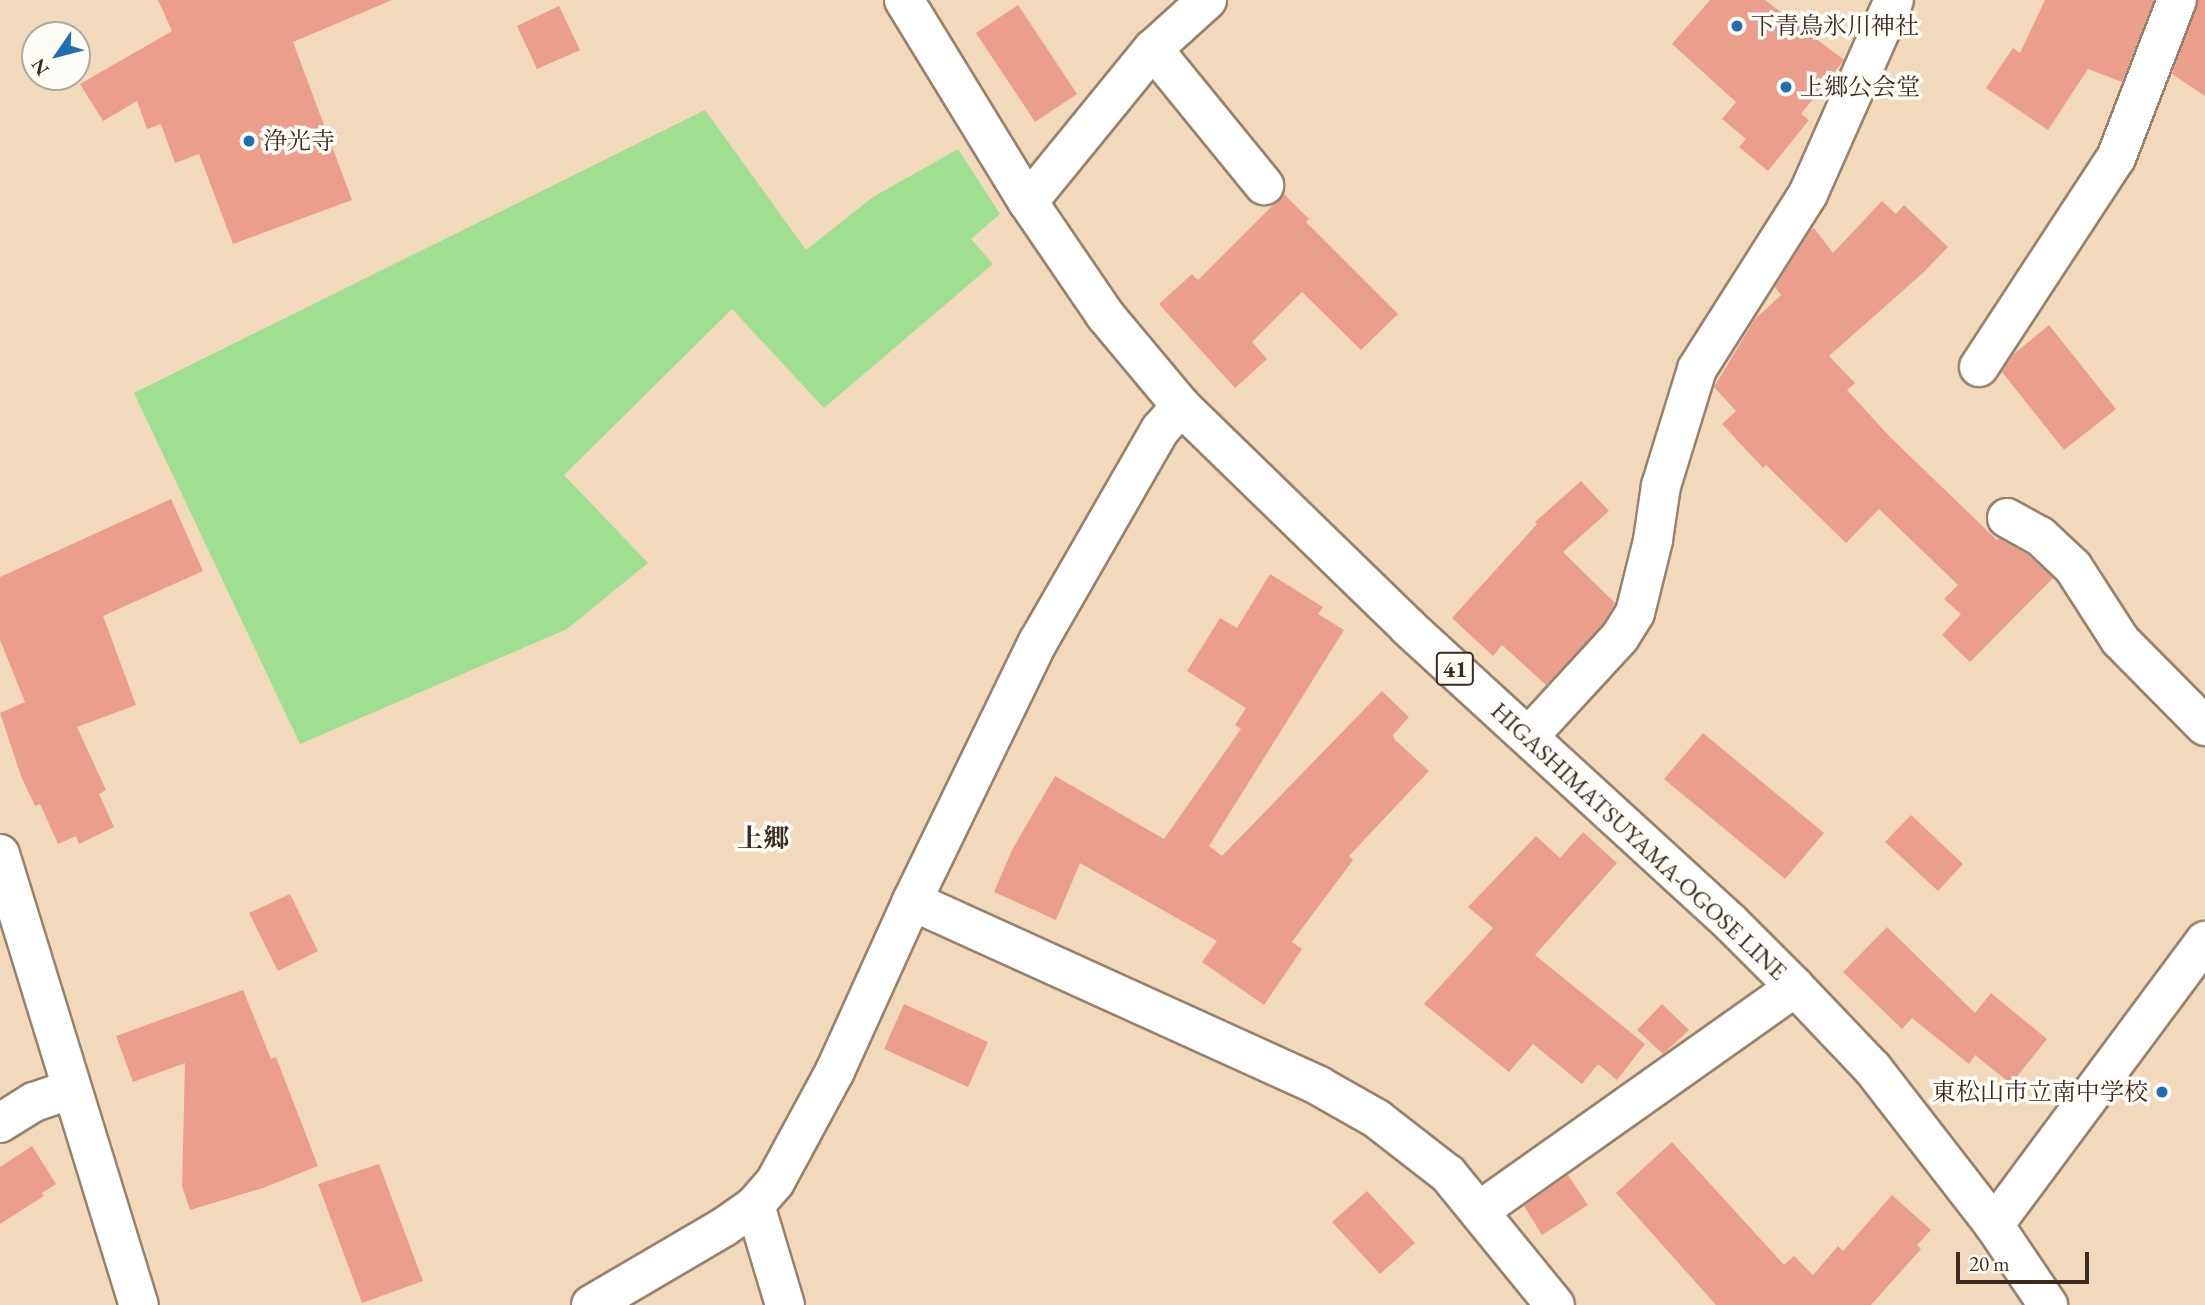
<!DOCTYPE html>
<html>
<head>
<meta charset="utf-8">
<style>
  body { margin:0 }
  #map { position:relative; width:2205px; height:1305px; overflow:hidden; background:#f3d9bb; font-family:"EB Garamond","Noto Serif JP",serif }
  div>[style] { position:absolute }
  .green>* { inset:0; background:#a0de92 }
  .building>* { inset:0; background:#ec9e8d }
  .roads { filter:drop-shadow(2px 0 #97826c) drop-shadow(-2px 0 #97826c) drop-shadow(0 2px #97826c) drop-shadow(0 -2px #97826c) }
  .minor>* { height:38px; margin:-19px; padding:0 19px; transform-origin:19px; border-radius:19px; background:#fff }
  .major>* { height:38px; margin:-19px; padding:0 19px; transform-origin:19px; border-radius:19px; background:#fff }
  .dots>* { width:19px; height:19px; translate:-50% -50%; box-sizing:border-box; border:4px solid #fdfcf7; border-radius:50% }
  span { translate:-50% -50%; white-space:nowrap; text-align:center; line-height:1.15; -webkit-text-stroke:7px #fdfcf7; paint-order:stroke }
  .shield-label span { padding:2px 5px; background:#fdfcf7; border:2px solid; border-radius:5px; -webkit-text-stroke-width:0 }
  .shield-label { font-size:23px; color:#3b2a1e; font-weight:700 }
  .poi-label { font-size:24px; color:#3b2a1e }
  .left { translate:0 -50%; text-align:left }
  .right { translate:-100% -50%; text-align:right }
  .street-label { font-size:24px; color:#3b2a1e }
  .neighbourhood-label { font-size:26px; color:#3b2a1e; font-weight:700 }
  .north { position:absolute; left:21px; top:21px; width:70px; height:70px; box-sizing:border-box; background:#fdfcf7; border:2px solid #afa8a0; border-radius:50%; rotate:235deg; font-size:19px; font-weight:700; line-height:28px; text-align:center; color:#3b2a1e }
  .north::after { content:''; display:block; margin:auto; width:24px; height:32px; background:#1f6fb2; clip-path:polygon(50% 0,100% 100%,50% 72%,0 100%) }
  .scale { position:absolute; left:1956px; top:1252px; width:133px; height:32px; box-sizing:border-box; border:4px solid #3b2a1e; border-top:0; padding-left:9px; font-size:21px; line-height:24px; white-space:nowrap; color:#3b2a1e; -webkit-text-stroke:5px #fdfcf7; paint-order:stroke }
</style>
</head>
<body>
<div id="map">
  <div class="green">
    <i style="clip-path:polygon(705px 110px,806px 250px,873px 197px,958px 149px,1000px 214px,971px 239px,993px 264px,824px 408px,732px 309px,564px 475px,648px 563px,567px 629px,300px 744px,134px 393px)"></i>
  </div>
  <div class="building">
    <i style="clip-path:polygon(158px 0,392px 0,293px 42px,352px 200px,233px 244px,199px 154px,175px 163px,161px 124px,147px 129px,137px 101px,103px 121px,80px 84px,172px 31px)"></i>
    <i style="clip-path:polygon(1710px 0,1765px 0,1844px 60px,1801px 114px,1809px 120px,1768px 171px,1739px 147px,1746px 139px,1722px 119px,1736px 102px,1672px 44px)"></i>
    <i style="clip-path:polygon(2045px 0,2154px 0,2122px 82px,2088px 69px,2048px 130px,1986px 88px,2013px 48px,2020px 53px)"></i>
    <i style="clip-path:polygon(2198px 0,2205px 0,2205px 96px,2172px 74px)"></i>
    <i style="clip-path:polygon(1018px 5px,1077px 94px,1035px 122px,976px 33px)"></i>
    <i style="clip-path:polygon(559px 6px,580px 50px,537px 69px,517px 26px)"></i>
    <i style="clip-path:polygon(1284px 194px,1309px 219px,1306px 222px,1398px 314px,1361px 350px,1302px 292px,1252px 342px,1267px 359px,1235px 388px,1159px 304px,1192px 274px,1198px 280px)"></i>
    <i style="clip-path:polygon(1882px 201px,1896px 214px,1904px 205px,1948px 247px,1924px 272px,1829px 356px,1855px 383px,1847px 390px,1890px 437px,1997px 540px,1999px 538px,2027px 554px,2053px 578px,1970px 662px,1942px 635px,1961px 614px,1944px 599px,1958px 585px,1879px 509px,1846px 543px,1766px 465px,1763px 468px,1722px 424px,1736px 411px,1714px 387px,1755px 319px,1781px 295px,1775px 287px,1811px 230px,1814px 228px,1833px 253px)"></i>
    <i style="clip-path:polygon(2049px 325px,2116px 409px,2064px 450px,2002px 372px,2014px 354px)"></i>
    <i style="clip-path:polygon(1581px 481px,1609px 511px,1563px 552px,1615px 603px,1603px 624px,1546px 685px,1502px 645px,1493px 656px,1452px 618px,1537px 524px,1535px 522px)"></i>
    <i style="clip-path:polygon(171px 499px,203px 571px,103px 616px,136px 705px,77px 727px,106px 790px,99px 794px,114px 827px,79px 844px,76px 836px,58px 844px,40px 804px,35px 806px,21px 776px,0 713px,25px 702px,0 640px,0 577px)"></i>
    <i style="clip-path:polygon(1270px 574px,1323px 607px,1318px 614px,1344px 630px,1209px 846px,1222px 856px,1382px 691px,1409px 717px,1393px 735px,1395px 740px,1429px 771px,1349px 856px,1353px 860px,1292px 942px,1302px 949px,1264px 1005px,1202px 962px,1217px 941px,1080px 863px,1056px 920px,994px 892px,1012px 850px,1055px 776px,1164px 839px,1241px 729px,1235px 725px,1246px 708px,1187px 671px,1220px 618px,1237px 628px)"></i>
    <i style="clip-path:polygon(1703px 733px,1824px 833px,1785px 879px,1664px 779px)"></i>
    <i style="clip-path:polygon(1911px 815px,1963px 864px,1938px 891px,1885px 842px)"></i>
    <i style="clip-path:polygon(1583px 832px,1617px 863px,1535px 955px,1645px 1044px,1617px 1080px,1598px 1064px,1582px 1084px,1533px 1044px,1509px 1072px,1424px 1004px,1493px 928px,1468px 907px,1536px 836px,1560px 858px)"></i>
    <i style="clip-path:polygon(290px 894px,318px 951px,278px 971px,249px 913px)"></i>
    <i style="clip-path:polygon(1887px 927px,1975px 1013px,1991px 993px,2047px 1039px,2011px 1084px,1975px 1055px,1969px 1064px,1912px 1018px,1902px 1029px,1843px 972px)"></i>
    <i style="clip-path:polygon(243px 990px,271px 1059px,276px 1057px,318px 1166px,263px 1188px,190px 1210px,182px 1186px,185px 1063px,133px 1082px,116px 1036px)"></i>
    <i style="clip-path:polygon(904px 1004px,988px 1042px,968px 1087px,884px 1049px)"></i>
    <i style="clip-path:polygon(1662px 1004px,1689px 1030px,1663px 1054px,1637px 1030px)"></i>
    <i style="clip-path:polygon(1672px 1142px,1784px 1265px,1794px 1256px,1813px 1275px,1838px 1246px,1843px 1251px,1892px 1195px,1931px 1230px,1917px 1245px,1921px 1249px,1871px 1305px,1716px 1305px,1616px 1193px)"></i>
    <i style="clip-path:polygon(32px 1146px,56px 1184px,42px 1193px,44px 1196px,0 1224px,0 1167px)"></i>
    <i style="clip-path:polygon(379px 1164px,423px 1281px,362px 1303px,318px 1184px)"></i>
    <i style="clip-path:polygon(1568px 1175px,1588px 1205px,1542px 1235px,1524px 1206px)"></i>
    <i style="clip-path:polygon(1367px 1191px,1415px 1243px,1380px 1274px,1332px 1222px)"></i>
  </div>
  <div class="roads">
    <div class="minor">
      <i style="left:1153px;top:49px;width:176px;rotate:50.8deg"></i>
      <i style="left:1028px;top:202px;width:198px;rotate:-50.8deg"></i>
      <i style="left:1153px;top:49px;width:73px;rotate:-42.2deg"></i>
      <i style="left:1979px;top:367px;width:250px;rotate:-56.8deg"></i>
      <i style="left:2116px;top:158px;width:169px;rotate:-68.9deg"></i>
      <i style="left:2007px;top:518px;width:38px;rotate:29deg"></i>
      <i style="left:2040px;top:536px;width:45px;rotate:43.2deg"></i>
      <i style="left:2073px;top:567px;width:87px;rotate:57.2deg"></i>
      <i style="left:2120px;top:640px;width:121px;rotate:45.3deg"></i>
      <i style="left:1529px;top:736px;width:134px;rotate:-47.4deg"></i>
      <i style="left:1620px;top:637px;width:28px;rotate:-58deg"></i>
      <i style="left:1635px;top:613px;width:75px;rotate:-76.1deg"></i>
      <i style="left:1653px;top:540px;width:55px;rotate:-81.6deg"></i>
      <i style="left:1661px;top:486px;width:122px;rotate:-72.9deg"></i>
      <i style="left:1697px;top:369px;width:207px;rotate:-57.6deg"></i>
      <i style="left:1808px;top:194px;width:212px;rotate:-66.1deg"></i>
      <i style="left:0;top:854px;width:472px;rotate:72.9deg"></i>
      <i style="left:912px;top:901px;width:447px;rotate:24.4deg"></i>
      <i style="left:1319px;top:1086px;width:67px;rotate:29.6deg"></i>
      <i style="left:1377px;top:1119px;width:90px;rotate:37.8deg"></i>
      <i style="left:1448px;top:1174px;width:169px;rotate:50.8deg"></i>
      <i style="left:0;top:1123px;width:40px;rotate:-32deg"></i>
      <i style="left:34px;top:1102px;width:40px;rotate:-18.9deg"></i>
      <i style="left:755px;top:1205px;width:104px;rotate:73.3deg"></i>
      <i style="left:1479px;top:1211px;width:387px;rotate:-35.3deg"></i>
      <i style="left:1994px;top:1225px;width:354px;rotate:-53.4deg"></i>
      <i style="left:591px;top:1305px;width:154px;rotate:-30.4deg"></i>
      <i style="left:724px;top:1227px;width:38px;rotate:-35deg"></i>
      <i style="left:755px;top:1205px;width:30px;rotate:-49deg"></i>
      <i style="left:775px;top:1182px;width:126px;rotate:-61.6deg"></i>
      <i style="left:835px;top:1071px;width:187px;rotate:-65.6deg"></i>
      <i style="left:912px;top:901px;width:288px;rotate:-64.1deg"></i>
      <i style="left:1038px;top:642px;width:245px;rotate:-60.1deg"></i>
      <i style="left:1160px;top:430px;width:32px;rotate:-49deg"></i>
    </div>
    <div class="major">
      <i style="left:904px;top:0;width:237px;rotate:58.5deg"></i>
      <i style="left:1028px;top:202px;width:137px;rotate:55.7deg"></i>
      <i style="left:1105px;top:315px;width:119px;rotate:50.1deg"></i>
      <i style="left:1181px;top:406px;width:317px;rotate:44.2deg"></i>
      <i style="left:1408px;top:627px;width:437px;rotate:42.5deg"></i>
      <i style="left:1730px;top:922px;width:92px;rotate:45deg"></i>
      <i style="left:1795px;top:987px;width:113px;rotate:46.4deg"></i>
      <i style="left:1873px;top:1069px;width:197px;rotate:52.2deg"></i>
      <i style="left:1994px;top:1225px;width:97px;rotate:56deg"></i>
    </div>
  </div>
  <div class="dots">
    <i style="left:1737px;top:26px;background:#1f6fb2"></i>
    <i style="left:1786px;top:87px;background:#1f6fb2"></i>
    <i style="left:249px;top:141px;background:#1f6fb2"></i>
    <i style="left:2162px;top:1092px;background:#1f6fb2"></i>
  </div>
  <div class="shield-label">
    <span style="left:1455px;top:669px">41</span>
  </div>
  <div class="poi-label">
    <span class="left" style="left:1751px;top:26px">下青鳥氷川神社</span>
    <span class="left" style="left:1800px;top:87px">上郷公会堂</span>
    <span class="left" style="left:263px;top:141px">浄光寺</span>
    <span class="right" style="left:2148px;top:1092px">東松山市立南中学校</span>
  </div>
  <div class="street-label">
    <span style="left:1639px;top:841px;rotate:43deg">HIGASHIMATSUYAMA-OGOSE LINE</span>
  </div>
  <div class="neighbourhood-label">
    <span style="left:763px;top:839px">上郷</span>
  </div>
  <div class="north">N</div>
  <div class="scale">20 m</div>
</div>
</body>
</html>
